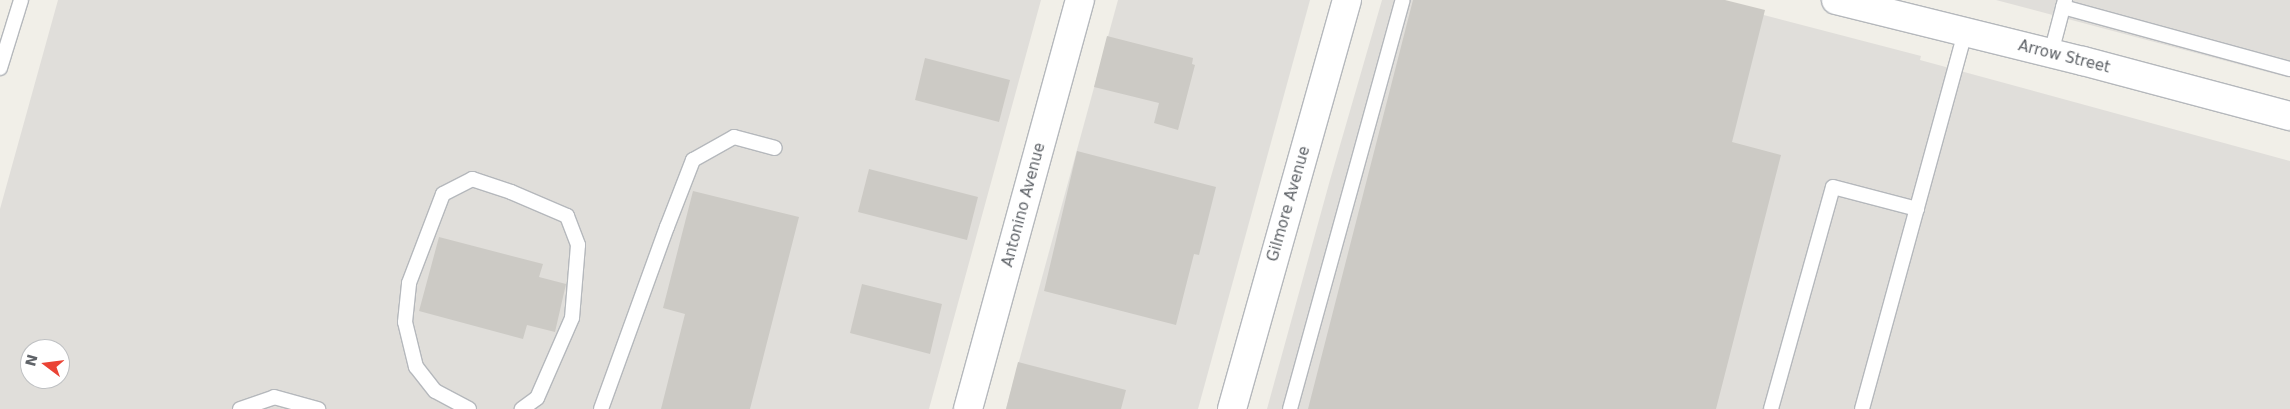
<!DOCTYPE html>
<html>
<head>
<meta charset="utf-8">
<style>
  body { margin:0 }
  #map { position:relative; width:2290px; height:409px; overflow:hidden; background:#f1efe8; font-family:"DejaVu Sans",sans-serif }
  div>[style] { position:absolute }
  .industrial>* { inset:0; background:#e0deda }
  .building>* { inset:0; background:#cccac5 }
  .roads { filter:drop-shadow(1px 0 #b5b8bc) drop-shadow(-1px 0 #b5b8bc) drop-shadow(0 1px #b5b8bc) drop-shadow(0 -1px #b5b8bc) }
  .lane>* { height:14px; margin:-7px; padding:0 7px; transform-origin:7px; border-radius:7px; background:#fff }
  .street>* { height:28px; margin:-14px; padding:0 14px; transform-origin:14px; border-radius:14px; background:#fff }
  span { translate:-50% -50%; white-space:nowrap; text-align:center; line-height:1.15; -webkit-text-stroke:4px #fff; paint-order:stroke }
  .street-label { font-size:15px; color:#5f6368 }
  .north { position:absolute; left:20px; top:339px; width:50px; height:50px; box-sizing:border-box; background:#fff; border:1px solid #bfc1c3; border-radius:50%; rotate:285deg; font-size:14px; font-weight:700; line-height:20px; text-align:center; color:#5f6368 }
  .north::after { content:''; display:block; margin:auto; width:18px; height:22px; background:#ea4335; clip-path:polygon(50% 0,100% 100%,50% 72%,0 100%) }
</style>
</head>
<body>
<div id="map">
  <div class="industrial">
    <i style="clip-path:polygon(evenodd,58px 0,1041px 0,929px 409px,0 409px,0 209px,58px 0,30px 349px,60px 349px,60px 379px,30px 379px,30px 349px)"></i>
    <i style="clip-path:polygon(1118px 0,1310px 0,1198px 409px,1006px 409px)"></i>
    <i style="clip-path:polygon(1382px 0,1706px 0,1921px 56px,1920px 60px,2290px 161px,2290px 409px,1267px 409px,1330px 180px)"></i>
    <i style="clip-path:polygon(1996px 0,2290px 0,2290px 78px)"></i>
  </div>
  <div class="building">
    <i style="clip-path:polygon(1413px 0,1725px 0,1765px 10px,1732px 142px,1781px 155px,1716px 409px,1308px 409px)"></i>
    <i style="clip-path:polygon(1107px 36px,1193px 58px,1192px 64px,1195px 65px,1178px 130px,1154px 123px,1159px 103px,1094px 87px)"></i>
    <i style="clip-path:polygon(925px 58px,1010px 80px,999px 122px,915px 100px)"></i>
    <i style="clip-path:polygon(1077px 151px,1216px 187px,1199px 255px,1194px 254px,1176px 325px,1044px 291px)"></i>
    <i style="clip-path:polygon(869px 169px,978px 197px,967px 240px,858px 212px)"></i>
    <i style="clip-path:polygon(693px 191px,799px 217px,750px 409px,661px 409px,685px 314px,663px 308px)"></i>
    <i style="clip-path:polygon(439px 237px,543px 264px,539px 277px,566px 284px,555px 332px,527px 325px,523px 339px,419px 311px)"></i>
    <i style="clip-path:polygon(862px 284px,942px 304px,930px 354px,850px 333px)"></i>
    <i style="clip-path:polygon(1018px 362px,1126px 390px,1121px 409px,1006px 409px)"></i>
  </div>
  <div class="roads">
    <div class="lane">
      <i style="left:2063px;top:7px;width:235px;rotate:15.3deg"></i>
      <i style="left:2051px;top:53px;width:55px;rotate:-75.2deg"></i>
      <i style="left:0;top:68px;width:71px;rotate:-72.8deg"></i>
      <i style="left:240px;top:409px;width:36px;rotate:-19deg"></i>
      <i style="left:274px;top:397px;width:46px;rotate:15.3deg"></i>
      <i style="left:469px;top:409px;width:38px;rotate:-152deg"></i>
      <i style="left:435px;top:391px;width:31px;rotate:-128deg"></i>
      <i style="left:416px;top:367px;width:46px;rotate:-103.7deg"></i>
      <i style="left:405px;top:322px;width:39px;rotate:-84deg"></i>
      <i style="left:409px;top:283px;width:95px;rotate:-69.1deg"></i>
      <i style="left:443px;top:194px;width:33px;rotate:-27deg"></i>
      <i style="left:472px;top:179px;width:41px;rotate:18.4deg"></i>
      <i style="left:511px;top:192px;width:61px;rotate:23.2deg"></i>
      <i style="left:567px;top:216px;width:31px;rotate:69deg"></i>
      <i style="left:578px;top:245px;width:73px;rotate:94.7deg"></i>
      <i style="left:572px;top:318px;width:87px;rotate:113.6deg"></i>
      <i style="left:537px;top:398px;width:19px;rotate:144deg"></i>
      <i style="left:601px;top:409px;width:194px;rotate:-70.1deg"></i>
      <i style="left:667px;top:227px;width:72px;rotate:-68.8deg"></i>
      <i style="left:693px;top:160px;width:47px;rotate:-29.3deg"></i>
      <i style="left:734px;top:137px;width:42px;rotate:15deg"></i>
      <i style="left:1290px;top:409px;width:424px;rotate:-74.6deg"></i>
      <i style="left:1771px;top:409px;width:230px;rotate:-74.4deg"></i>
      <i style="left:1833px;top:187px;width:87px;rotate:14.7deg"></i>
      <i style="left:1862px;top:409px;width:391px;rotate:-74.7deg"></i>
    </div>
    <div class="street">
      <i style="left:1836px;top:0;width:254px;rotate:13.9deg"></i>
      <i style="left:2083px;top:61px;width:214px;rotate:14.9deg"></i>
      <i style="left:968px;top:409px;width:424px;rotate:-74.7deg"></i>
      <i style="left:1232px;top:409px;width:425px;rotate:-74.3deg"></i>
    </div>
  </div>
  <div class="street-label">
    <span style="left:2064px;top:57px;rotate:14deg">Arrow Street</span>
    <span style="left:1289px;top:204px;rotate:-74deg">Gilmore Avenue</span>
    <span style="left:1024px;top:205px;rotate:-75deg">Antonino Avenue</span>
  </div>
  <div class="north">N</div>
</div>
</body>
</html>
